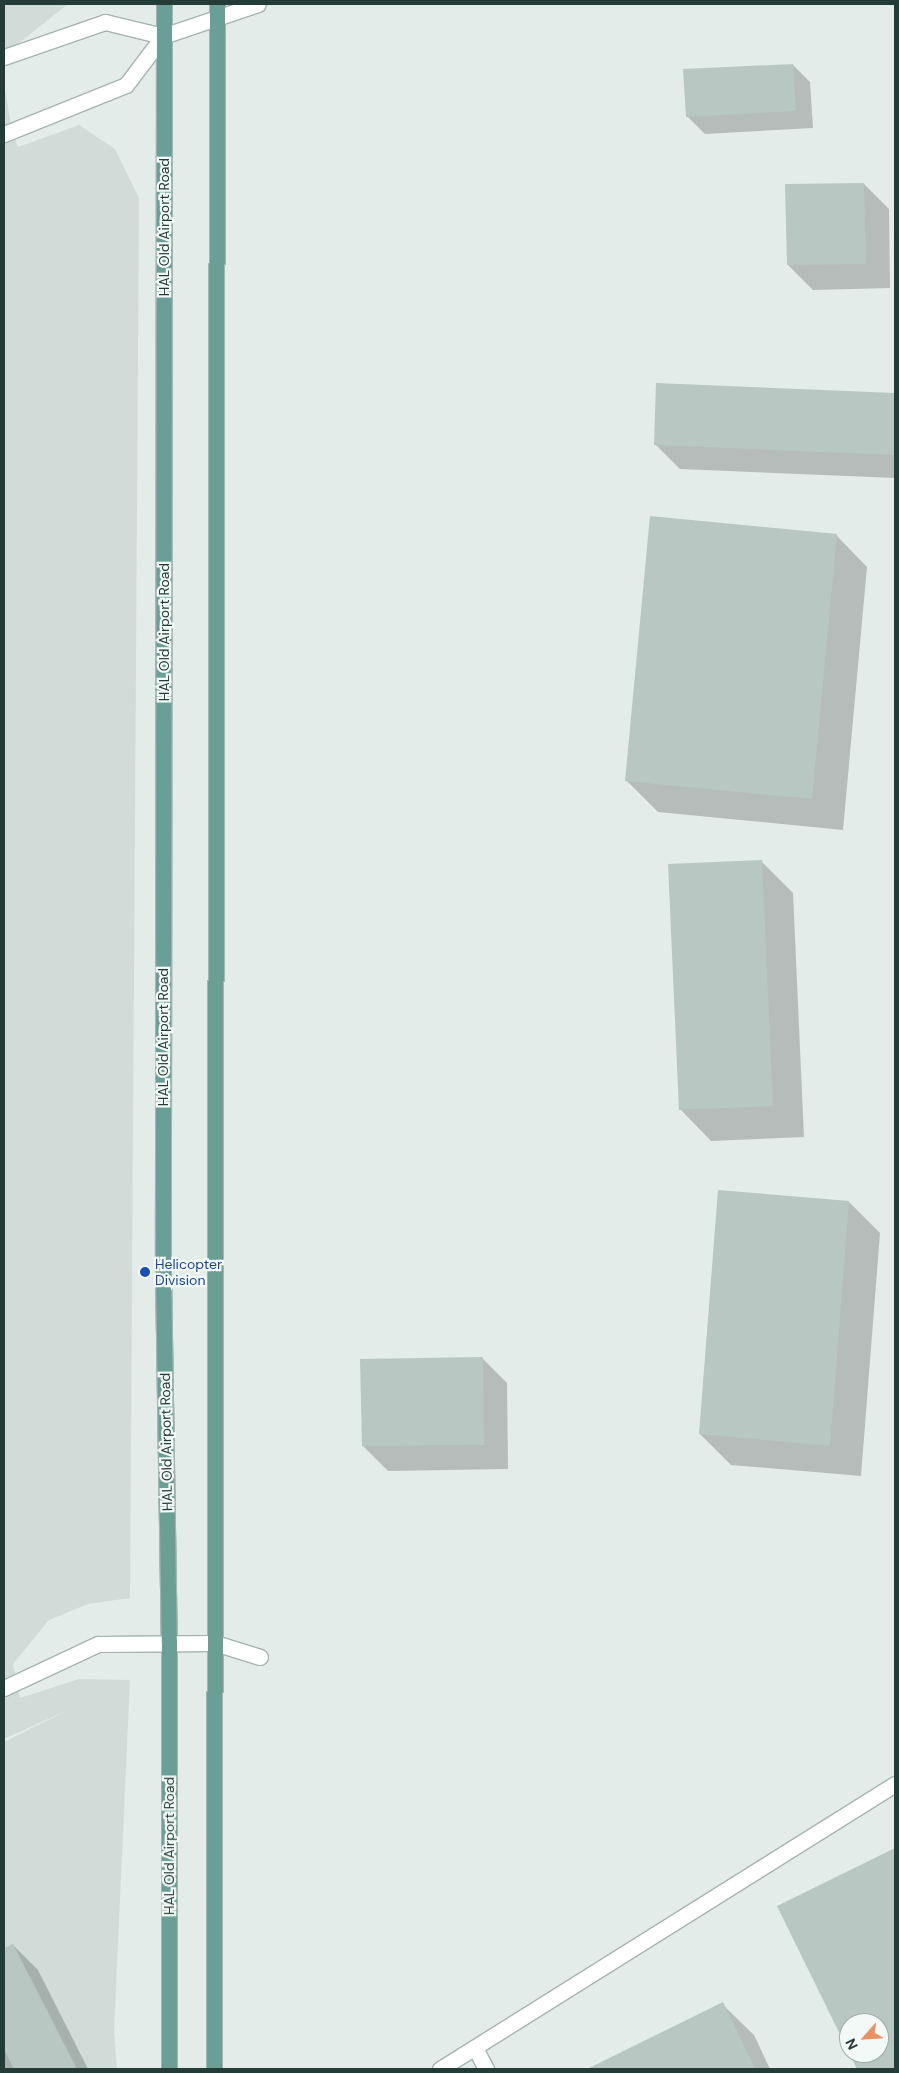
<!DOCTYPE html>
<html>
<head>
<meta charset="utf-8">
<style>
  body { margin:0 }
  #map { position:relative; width:899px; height:2073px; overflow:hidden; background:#e3ece9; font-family:"DM Sans",sans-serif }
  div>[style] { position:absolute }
  .built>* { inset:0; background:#d1dcd8 }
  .shadow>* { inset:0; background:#0003 }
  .building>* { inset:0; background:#b8c7c2 }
  .roads { filter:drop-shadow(1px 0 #a6b4b0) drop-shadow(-1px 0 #a6b4b0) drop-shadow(0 1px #a6b4b0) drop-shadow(0 -1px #a6b4b0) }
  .service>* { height:15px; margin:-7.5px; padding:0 7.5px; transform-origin:7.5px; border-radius:7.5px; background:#fff }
  .primary>* { height:15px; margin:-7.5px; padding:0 7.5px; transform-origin:7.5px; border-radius:7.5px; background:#6a9f97 }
  .dots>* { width:14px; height:14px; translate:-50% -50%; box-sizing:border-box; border:2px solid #f3f9f6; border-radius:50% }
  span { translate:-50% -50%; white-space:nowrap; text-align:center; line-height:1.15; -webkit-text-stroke:4.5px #f3f9f6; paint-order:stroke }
  .street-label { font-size:14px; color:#243c38 }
  .transit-label { font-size:14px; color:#164399 }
  .left { translate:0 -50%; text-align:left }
  .frame { position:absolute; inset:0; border:5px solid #243c38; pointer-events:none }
  .north { position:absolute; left:839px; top:2013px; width:50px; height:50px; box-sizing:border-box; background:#f3f9f6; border:1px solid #a0adaa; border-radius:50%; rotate:244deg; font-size:14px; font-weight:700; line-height:20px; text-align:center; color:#243c38 }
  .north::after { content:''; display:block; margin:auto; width:18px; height:22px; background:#ea9163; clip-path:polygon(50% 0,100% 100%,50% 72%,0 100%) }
</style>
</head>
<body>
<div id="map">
  <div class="built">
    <i style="clip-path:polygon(4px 4px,68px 4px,4px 55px)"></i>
    <i style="clip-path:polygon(4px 83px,12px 131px,18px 147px,79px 125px,115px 149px,139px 198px,130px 1598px,88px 1604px,49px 1620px,13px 1664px,20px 1698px,79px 1679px,130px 1680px,114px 2031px,117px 2069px,4px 2069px,4px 1742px,68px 1710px,4px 1739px)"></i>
  </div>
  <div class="shadow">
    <i style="clip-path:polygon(793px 65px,810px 82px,813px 128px,705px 134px,687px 116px)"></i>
    <i style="clip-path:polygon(864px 184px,889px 209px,890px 288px,813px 290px,788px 265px)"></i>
    <i style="clip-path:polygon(657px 384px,895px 394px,895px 478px,680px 469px,655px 444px)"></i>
    <i style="clip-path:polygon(836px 535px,867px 567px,843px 830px,658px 812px,626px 780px)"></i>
    <i style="clip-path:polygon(762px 862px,793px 893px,804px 1137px,711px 1141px,680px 1109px)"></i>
    <i style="clip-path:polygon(849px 1202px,880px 1233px,861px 1476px,731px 1465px,700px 1434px)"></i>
    <i style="clip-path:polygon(482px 1358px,507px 1383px,508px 1469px,388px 1471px,363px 1446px)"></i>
    <i style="clip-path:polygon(895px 1850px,895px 2069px,858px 2069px,850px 2053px,879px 2053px,879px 2023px,849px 2023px,849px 2050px,779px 1907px)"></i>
    <i style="clip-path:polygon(13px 1945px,38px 1970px,88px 2069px,4px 2069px,4px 1950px)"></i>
    <i style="clip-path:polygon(722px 2004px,754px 2035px,770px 2069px,589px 2069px)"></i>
  </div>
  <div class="building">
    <i style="clip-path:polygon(793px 64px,796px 111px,686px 117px,683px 69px)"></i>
    <i style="clip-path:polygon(864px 183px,866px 264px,787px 265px,785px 184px)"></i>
    <i style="clip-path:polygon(656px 383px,895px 393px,895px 455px,654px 445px)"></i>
    <i style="clip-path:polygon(650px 516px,837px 534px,812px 799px,625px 781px)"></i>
    <i style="clip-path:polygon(762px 860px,773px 1106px,679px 1110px,668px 864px)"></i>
    <i style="clip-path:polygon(718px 1190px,849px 1201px,830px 1446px,699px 1434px)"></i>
    <i style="clip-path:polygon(483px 1357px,484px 1445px,362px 1446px,360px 1359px)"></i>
    <i style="clip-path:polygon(evenodd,895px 1848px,895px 2069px,857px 2069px,777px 1906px,895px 1848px,849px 2023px,879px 2023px,879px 2053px,849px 2053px,849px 2023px)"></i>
    <i style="clip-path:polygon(13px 1944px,77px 2069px,14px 2069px,4px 2050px,4px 1948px)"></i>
    <i style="clip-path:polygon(723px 2002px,755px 2069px,587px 2069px)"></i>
  </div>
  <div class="roads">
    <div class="service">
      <i style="left:4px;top:57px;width:107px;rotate:-19.1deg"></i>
      <i style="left:105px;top:22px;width:60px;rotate:13.6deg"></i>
      <i style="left:4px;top:134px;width:131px;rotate:-21.9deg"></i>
      <i style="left:126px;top:85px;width:61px;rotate:-52.9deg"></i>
      <i style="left:163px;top:36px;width:100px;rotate:-18.6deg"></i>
      <i style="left:4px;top:1688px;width:104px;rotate:-25.1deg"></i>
      <i style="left:98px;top:1644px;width:117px;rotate:-0.5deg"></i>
      <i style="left:215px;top:1643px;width:47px;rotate:17.3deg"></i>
      <i style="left:475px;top:2048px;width:24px;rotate:62deg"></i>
      <i style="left:440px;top:2069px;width:537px;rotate:-32.06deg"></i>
    </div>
    <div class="primary">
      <i style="left:164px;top:4px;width:1268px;rotate:90.05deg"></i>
      <i style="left:163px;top:1272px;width:370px;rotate:89.1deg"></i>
      <i style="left:169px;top:1642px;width:427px;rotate:90deg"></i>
      <i style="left:214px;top:2069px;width:2065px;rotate:-89.92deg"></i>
    </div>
  </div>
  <div class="dots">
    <i style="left:145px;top:1272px;background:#1a4fb4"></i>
  </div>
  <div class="street-label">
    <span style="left:164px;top:227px;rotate:-90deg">HAL Old Airport Road</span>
    <span style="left:164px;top:632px;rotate:-90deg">HAL Old Airport Road</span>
    <span style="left:163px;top:1037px;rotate:-90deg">HAL Old Airport Road</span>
    <span style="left:166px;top:1442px;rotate:-91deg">HAL Old Airport Road</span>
    <span style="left:169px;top:1846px;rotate:-90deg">HAL Old Airport Road</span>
  </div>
  <div class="transit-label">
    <span class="left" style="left:155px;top:1272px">Helicopter<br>Division</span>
  </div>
  <div class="frame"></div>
  <div class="north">N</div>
</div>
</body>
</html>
